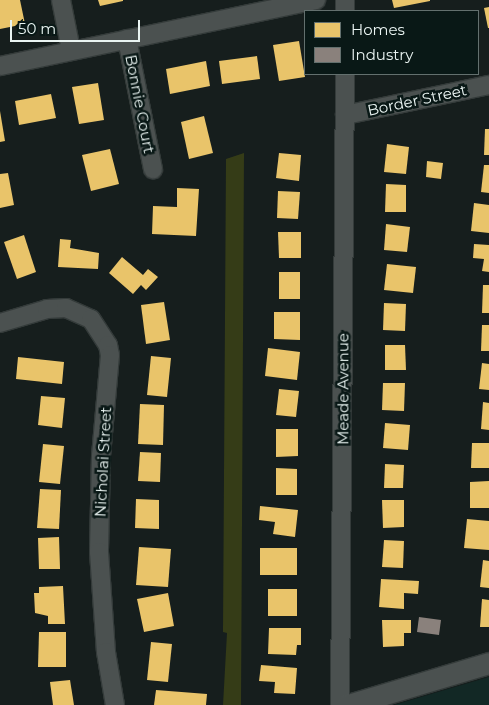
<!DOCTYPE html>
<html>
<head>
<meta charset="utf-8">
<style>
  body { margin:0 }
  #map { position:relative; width:489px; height:705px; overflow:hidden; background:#161e1d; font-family:Montserrat,sans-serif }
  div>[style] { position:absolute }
  .built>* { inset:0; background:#122825 }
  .green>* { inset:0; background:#353c17 }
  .homes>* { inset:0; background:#e9c46a }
  .industry>* { inset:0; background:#8a817c }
  .roads { filter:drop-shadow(1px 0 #343b3a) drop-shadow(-1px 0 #343b3a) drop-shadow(0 1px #343b3a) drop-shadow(0 -1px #343b3a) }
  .minor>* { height:18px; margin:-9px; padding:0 9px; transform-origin:9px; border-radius:9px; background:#4b5150 }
  .tertiary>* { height:21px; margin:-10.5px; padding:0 10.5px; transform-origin:10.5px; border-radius:10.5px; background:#4b5150 }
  span { translate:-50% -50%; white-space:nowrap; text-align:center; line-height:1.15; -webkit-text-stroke:5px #091816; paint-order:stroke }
  .street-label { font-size:15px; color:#eaf4f2 }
  .legend { position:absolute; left:304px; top:10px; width:175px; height:65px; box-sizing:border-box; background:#091816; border:1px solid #63706e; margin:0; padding:6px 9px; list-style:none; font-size:15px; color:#eaf4f2 }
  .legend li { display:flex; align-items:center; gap:10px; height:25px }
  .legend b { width:25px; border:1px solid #63706e }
  .scale { position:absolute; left:10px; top:20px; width:130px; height:22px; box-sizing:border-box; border:2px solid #eaf4f2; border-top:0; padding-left:6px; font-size:15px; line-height:18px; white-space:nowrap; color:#eaf4f2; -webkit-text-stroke:4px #091816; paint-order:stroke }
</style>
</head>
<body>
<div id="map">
  <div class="built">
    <i style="clip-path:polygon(489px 677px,489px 705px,394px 705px)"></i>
  </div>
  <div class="green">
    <i style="clip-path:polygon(244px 153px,241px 705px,223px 705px,227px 633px,223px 632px,226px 159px)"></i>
  </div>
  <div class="homes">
    <i style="clip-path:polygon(0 0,20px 0,25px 24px,0 29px)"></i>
    <i style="clip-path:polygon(98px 0,123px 0,123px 1px,100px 6px)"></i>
    <i style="clip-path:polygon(392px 0,430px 0,430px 1px,394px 8px)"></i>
    <i style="clip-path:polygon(489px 7px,489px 28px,488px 28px,484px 8px)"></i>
    <i style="clip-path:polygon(299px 41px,305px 77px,279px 81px,273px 45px)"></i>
    <i style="clip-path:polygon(257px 56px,260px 79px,222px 84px,219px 61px)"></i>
    <i style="clip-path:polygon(206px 61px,210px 86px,170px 94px,166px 69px)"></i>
    <i style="clip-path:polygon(98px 83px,104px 120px,79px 124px,72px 87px)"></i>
    <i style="clip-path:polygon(51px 94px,56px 118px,19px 125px,15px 101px)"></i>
    <i style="clip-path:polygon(0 111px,5px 141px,0 142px)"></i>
    <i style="clip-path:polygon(204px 116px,213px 153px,189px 159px,181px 122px)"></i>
    <i style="clip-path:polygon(485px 129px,489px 129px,489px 155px,484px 155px)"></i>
    <i style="clip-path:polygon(387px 144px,409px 147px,406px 174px,384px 172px)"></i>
    <i style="clip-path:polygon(110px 149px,119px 184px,91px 191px,82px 155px)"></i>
    <i style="clip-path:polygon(279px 153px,301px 155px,299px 181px,276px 178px)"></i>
    <i style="clip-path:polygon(427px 161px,443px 163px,441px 179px,426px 177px)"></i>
    <i style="clip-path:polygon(484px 165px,489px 165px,489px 193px,481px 192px)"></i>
    <i style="clip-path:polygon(8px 173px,14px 205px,0 208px,0 174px)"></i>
    <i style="clip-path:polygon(386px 184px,406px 185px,406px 212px,385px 212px)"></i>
    <i style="clip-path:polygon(177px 188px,199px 189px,196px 236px,152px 234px,153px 206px,177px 207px)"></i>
    <i style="clip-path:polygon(278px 191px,300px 192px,298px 219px,277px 218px)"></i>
    <i style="clip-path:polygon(474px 203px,489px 205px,489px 233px,471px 231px)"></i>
    <i style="clip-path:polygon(386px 224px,410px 227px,407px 252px,384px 250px)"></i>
    <i style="clip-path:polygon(278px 232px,301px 232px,301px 258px,279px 258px)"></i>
    <i style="clip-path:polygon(24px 235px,36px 272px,17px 279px,4px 242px)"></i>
    <i style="clip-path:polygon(60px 239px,71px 240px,70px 248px,99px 253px,98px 269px,58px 267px)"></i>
    <i style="clip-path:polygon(474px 244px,489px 245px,489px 272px,482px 271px,484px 259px,473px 258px)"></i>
    <i style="clip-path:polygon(122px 257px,143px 275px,148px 269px,158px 277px,146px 290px,141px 285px,133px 294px,109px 273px)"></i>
    <i style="clip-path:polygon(387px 264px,416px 267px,413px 293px,384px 290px)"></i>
    <i style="clip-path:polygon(279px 272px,300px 272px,300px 299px,279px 299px)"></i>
    <i style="clip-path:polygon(483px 285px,489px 285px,489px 313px,482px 313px)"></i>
    <i style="clip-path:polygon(164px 302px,170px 340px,146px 344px,141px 305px)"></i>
    <i style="clip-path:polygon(384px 303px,406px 304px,405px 331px,383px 330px)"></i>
    <i style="clip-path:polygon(274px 312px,300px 312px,300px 340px,274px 339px)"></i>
    <i style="clip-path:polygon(482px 325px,489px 325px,489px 351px,481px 351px)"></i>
    <i style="clip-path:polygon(385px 345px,405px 345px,406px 370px,385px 370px)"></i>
    <i style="clip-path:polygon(268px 348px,300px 352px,297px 380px,265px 376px)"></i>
    <i style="clip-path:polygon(151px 356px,171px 358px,167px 397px,147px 395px)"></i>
    <i style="clip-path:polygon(18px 357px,64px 362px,62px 384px,16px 379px)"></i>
    <i style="clip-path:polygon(482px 363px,489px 364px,489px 390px,479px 389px)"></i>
    <i style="clip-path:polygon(383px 383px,405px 383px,404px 411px,382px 410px)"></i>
    <i style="clip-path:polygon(279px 389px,299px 391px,296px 417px,276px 415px)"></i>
    <i style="clip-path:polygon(41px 396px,65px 398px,62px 428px,38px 425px)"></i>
    <i style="clip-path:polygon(483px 402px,489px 403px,489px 430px,481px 429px)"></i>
    <i style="clip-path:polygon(140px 404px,164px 405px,163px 445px,138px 444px)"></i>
    <i style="clip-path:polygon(385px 423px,410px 425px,408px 450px,383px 448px)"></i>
    <i style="clip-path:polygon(276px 429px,298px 429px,298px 456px,276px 457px)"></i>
    <i style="clip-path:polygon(472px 443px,489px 443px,489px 468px,471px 468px)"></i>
    <i style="clip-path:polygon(43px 444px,64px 446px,60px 484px,39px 482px)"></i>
    <i style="clip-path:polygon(140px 452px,161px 453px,160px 482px,138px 481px)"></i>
    <i style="clip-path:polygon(385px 464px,404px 465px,403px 488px,384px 488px)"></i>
    <i style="clip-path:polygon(276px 468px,297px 469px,297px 495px,276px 495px)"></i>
    <i style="clip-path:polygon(489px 481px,489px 508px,470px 508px,470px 482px)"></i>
    <i style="clip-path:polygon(40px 489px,61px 490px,59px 529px,37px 528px)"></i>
    <i style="clip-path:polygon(136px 499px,159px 500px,159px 529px,135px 528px)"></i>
    <i style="clip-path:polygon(382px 500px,404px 500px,404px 527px,383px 528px)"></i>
    <i style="clip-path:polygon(260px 506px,298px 510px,295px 537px,273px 534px,275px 522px,259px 520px)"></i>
    <i style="clip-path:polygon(467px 519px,489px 521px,489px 550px,464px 548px)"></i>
    <i style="clip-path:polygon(59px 537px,60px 569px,39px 569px,38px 538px)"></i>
    <i style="clip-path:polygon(384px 540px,404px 541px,403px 568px,382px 567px)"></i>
    <i style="clip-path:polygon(139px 547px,171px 549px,168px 587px,136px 585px)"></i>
    <i style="clip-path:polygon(260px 548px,297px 548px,297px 575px,260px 575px)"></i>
    <i style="clip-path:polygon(483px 560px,489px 561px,489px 588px,480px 587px)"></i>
    <i style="clip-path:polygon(381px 579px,419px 581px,418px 594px,404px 593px,404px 609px,379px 607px)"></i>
    <i style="clip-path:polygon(63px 586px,65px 624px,48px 624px,48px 616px,35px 613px,34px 593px,39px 593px,39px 587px)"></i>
    <i style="clip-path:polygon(268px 589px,297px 589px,297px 616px,268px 616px)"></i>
    <i style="clip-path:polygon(168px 593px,174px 626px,144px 632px,137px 599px)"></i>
    <i style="clip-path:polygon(482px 599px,489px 600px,489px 627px,480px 627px)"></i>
    <i style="clip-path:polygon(382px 620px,411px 620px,411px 633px,404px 633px,404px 646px,383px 647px)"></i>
    <i style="clip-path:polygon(269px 628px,301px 628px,301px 645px,297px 645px,296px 655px,268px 654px)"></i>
    <i style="clip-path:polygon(39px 632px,66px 632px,66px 667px,38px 667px)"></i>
    <i style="clip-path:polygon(151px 642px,172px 644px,168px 682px,147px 680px)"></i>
    <i style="clip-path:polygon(261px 665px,297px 668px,295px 694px,274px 693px,275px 682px,259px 681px)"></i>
    <i style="clip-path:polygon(70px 680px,74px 705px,53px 705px,50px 682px)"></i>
    <i style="clip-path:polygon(156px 690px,207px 694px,206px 705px,154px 705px)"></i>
  </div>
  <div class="industry">
    <i style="clip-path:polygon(419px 617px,441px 620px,439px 635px,417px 632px)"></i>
  </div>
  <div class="roads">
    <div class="minor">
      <i style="left:61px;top:0;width:51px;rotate:78.7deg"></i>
      <i style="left:345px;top:11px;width:11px;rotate:-90deg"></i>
      <i style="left:127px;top:39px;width:133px;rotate:78.7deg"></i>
      <i style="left:0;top:66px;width:323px;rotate:-11.8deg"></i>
      <i style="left:345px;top:115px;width:147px;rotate:-11.8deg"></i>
      <i style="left:0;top:323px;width:49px;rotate:-16.6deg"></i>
      <i style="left:47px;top:309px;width:19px;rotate:-3deg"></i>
      <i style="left:66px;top:308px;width:27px;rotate:24deg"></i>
      <i style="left:91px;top:319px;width:31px;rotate:57deg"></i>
      <i style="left:108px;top:345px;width:10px;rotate:79deg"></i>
      <i style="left:110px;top:355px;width:100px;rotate:95.1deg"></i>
      <i style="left:101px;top:455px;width:97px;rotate:91.2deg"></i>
      <i style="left:99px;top:552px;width:100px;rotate:86deg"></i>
      <i style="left:106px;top:652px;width:54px;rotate:80.4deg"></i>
      <i style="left:340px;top:705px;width:631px;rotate:-89.55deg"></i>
    </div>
    <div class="tertiary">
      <i style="left:348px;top:705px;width:147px;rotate:-16.6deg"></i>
    </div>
  </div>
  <div class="street-label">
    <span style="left:417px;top:100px;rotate:-12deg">Border Street</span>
    <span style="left:140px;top:104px;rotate:79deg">Bonnie Court</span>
    <span style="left:343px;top:389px;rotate:-90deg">Meade Avenue</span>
    <span style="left:103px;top:462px;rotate:-87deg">Nicholai Street</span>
  </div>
  <ul class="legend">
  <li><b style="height:14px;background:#e9c46a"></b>Homes</li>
  <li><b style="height:14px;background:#8a817c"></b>Industry</li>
  </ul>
  <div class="scale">50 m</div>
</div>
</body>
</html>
